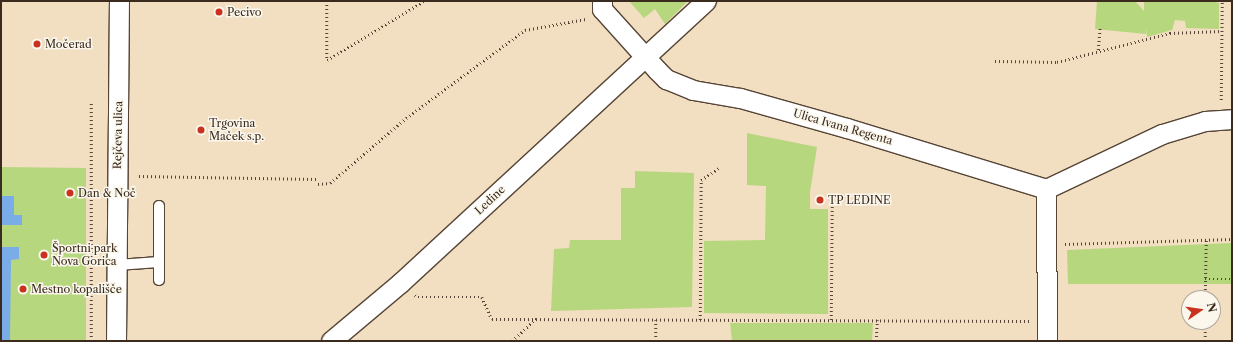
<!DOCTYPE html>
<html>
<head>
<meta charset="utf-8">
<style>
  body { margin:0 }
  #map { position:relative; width:1233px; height:342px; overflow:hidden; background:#f2dec1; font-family:"Libre Caslon Text",serif }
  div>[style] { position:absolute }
  .green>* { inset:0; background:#b7d77e }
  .water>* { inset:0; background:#7aade7 }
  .path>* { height:2.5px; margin-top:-1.25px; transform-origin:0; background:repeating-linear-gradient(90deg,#564536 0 1px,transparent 0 4px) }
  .roads { filter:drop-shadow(1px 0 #564536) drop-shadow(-1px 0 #564536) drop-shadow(0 1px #564536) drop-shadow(0 -1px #564536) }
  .lane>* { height:10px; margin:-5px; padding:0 5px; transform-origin:5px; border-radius:5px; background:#fff }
  .street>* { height:19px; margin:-9.5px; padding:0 9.5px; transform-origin:9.5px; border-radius:9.5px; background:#fff }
  .dots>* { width:11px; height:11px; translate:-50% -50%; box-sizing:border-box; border:2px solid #fbf7ec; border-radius:50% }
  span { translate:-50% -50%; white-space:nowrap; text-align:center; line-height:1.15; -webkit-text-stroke:3px #fbf7ec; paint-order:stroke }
  .poi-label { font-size:11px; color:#3b2a1e }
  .left { translate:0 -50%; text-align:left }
  .street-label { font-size:11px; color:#3b2a1e }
  .frame { position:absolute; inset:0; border:2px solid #3b2a1e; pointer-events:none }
  .north { position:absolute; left:1181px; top:290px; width:40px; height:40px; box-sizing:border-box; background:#fbf7ec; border:1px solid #aea59a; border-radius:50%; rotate:77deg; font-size:11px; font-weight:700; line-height:16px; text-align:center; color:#3b2a1e }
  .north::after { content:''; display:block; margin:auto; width:14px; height:18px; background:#c8321e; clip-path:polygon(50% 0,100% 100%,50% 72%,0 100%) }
</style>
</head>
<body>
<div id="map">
  <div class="green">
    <i style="clip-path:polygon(629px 1px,688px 1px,665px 24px,655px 9px,644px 18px)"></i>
    <i style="clip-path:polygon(1097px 1px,1135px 1px,1144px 11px,1144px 1px,1211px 1px,1219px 3px,1219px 29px,1186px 28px,1185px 21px,1175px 20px,1172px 30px,1147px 37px,1146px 28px,1146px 34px,1095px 29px)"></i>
    <i style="clip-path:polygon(747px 133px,817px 147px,810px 192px,810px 209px,828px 209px,828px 314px,704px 313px,704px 241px,765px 240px,766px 186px,747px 185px)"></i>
    <i style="clip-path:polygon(1px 167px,86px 168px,86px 341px,1px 341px)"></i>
    <i style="clip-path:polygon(635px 171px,694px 173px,692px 307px,551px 311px,554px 249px,569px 248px,570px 240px,621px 240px,621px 188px,635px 188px)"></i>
    <i style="clip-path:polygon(1232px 243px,1232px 284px,1068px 284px,1067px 250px)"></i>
    <i style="clip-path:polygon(730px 323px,873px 323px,872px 341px,732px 341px)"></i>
  </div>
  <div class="water">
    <i style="clip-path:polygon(1px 196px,14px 196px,14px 215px,22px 215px,22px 225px,1px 225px)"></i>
    <i style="clip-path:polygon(1px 247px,19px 247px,19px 259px,11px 260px,10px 341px,1px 341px)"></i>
  </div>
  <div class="path">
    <i style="left:327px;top:1px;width:59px;rotate:90deg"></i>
    <i style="left:327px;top:60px;width:114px;rotate:-31.3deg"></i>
    <i style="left:1098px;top:50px;width:23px;rotate:-85deg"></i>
    <i style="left:995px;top:61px;width:62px;rotate:0.9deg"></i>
    <i style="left:1057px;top:62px;width:117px;rotate:-14.4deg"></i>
    <i style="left:1170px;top:33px;width:52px;rotate:-2.2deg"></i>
    <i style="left:1221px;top:100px;width:99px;rotate:-89.4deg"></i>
    <i style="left:139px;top:176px;width:179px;rotate:1deg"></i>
    <i style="left:318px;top:184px;width:12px;rotate:-5deg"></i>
    <i style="left:330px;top:183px;width:100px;rotate:-40.5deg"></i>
    <i style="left:406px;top:118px;width:148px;rotate:-36.5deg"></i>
    <i style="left:525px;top:30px;width:62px;rotate:-10.2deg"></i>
    <i style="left:1065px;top:244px;width:167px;rotate:-1.7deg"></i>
    <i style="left:1205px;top:279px;width:27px"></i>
    <i style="left:415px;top:295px;width:4px;rotate:34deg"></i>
    <i style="left:418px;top:297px;width:64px"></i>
    <i style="left:482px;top:297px;width:24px;rotate:66deg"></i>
    <i style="left:492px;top:319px;width:537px;rotate:0.21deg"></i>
    <i style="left:1205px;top:298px;width:58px;rotate:-89deg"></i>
    <i style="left:656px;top:320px;width:21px;rotate:90deg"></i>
    <i style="left:700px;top:320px;width:140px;rotate:-89.6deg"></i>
    <i style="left:701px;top:180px;width:22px;rotate:-34deg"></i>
    <i style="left:831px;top:320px;width:115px;rotate:-89.5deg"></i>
    <i style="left:91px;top:341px;width:238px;rotate:-90deg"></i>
    <i style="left:512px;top:341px;width:33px;rotate:-43deg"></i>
    <i style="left:876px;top:341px;width:21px;rotate:-87deg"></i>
    <i style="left:1205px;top:341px;width:19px;rotate:-90deg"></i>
  </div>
  <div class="roads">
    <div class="lane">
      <i style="left:159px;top:206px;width:74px;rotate:90deg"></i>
      <i style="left:117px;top:265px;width:42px;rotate:-4.1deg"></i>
    </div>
    <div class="street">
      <i style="left:602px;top:1px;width:8px;rotate:90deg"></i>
      <i style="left:602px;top:9px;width:82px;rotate:48deg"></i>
      <i style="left:657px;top:70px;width:13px;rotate:45deg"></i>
      <i style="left:666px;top:79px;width:29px;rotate:22deg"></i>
      <i style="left:693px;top:90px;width:48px;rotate:9.7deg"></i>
      <i style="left:740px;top:98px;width:111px;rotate:15.7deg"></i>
      <i style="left:847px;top:128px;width:208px;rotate:17deg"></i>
      <i style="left:116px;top:341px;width:340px;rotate:-89.5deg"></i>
      <i style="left:331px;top:341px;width:90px;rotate:-40deg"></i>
      <i style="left:400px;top:283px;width:416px;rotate:-42.7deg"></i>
      <i style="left:1047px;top:341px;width:152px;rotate:-90.4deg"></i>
      <i style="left:1046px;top:189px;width:128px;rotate:-25.4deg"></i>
      <i style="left:1162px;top:134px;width:45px;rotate:-16.8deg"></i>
      <i style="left:1205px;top:121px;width:27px;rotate:-4deg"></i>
    </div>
  </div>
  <div class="dots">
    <i style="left:219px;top:12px;background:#c8321e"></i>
    <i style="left:37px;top:44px;background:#c8321e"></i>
    <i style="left:201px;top:130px;background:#c8321e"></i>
    <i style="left:70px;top:193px;background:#c8321e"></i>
    <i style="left:820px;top:200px;background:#c8321e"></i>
    <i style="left:44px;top:255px;background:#c8321e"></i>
    <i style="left:23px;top:289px;background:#c8321e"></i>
  </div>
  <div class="poi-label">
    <span class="left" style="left:227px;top:12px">Pecivo</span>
    <span class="left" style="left:45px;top:44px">Močerad</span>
    <span class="left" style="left:209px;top:130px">Trgovina<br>Maček s.p.</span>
    <span class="left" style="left:78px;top:193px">Dan &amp; Noč</span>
    <span class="left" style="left:828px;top:200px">TP LEDINE</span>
    <span class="left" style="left:52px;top:255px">Športni park<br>Nova Gorica</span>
    <span class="left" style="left:31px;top:289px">Mestno kopališče</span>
  </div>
  <div class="street-label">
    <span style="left:843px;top:127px;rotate:16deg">Ulica Ivana Regenta</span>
    <span style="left:118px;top:135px;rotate:-89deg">Rejčeva ulica</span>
    <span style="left:490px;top:200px;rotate:-43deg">Ledine</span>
  </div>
  <div class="frame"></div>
  <div class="north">N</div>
</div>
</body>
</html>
